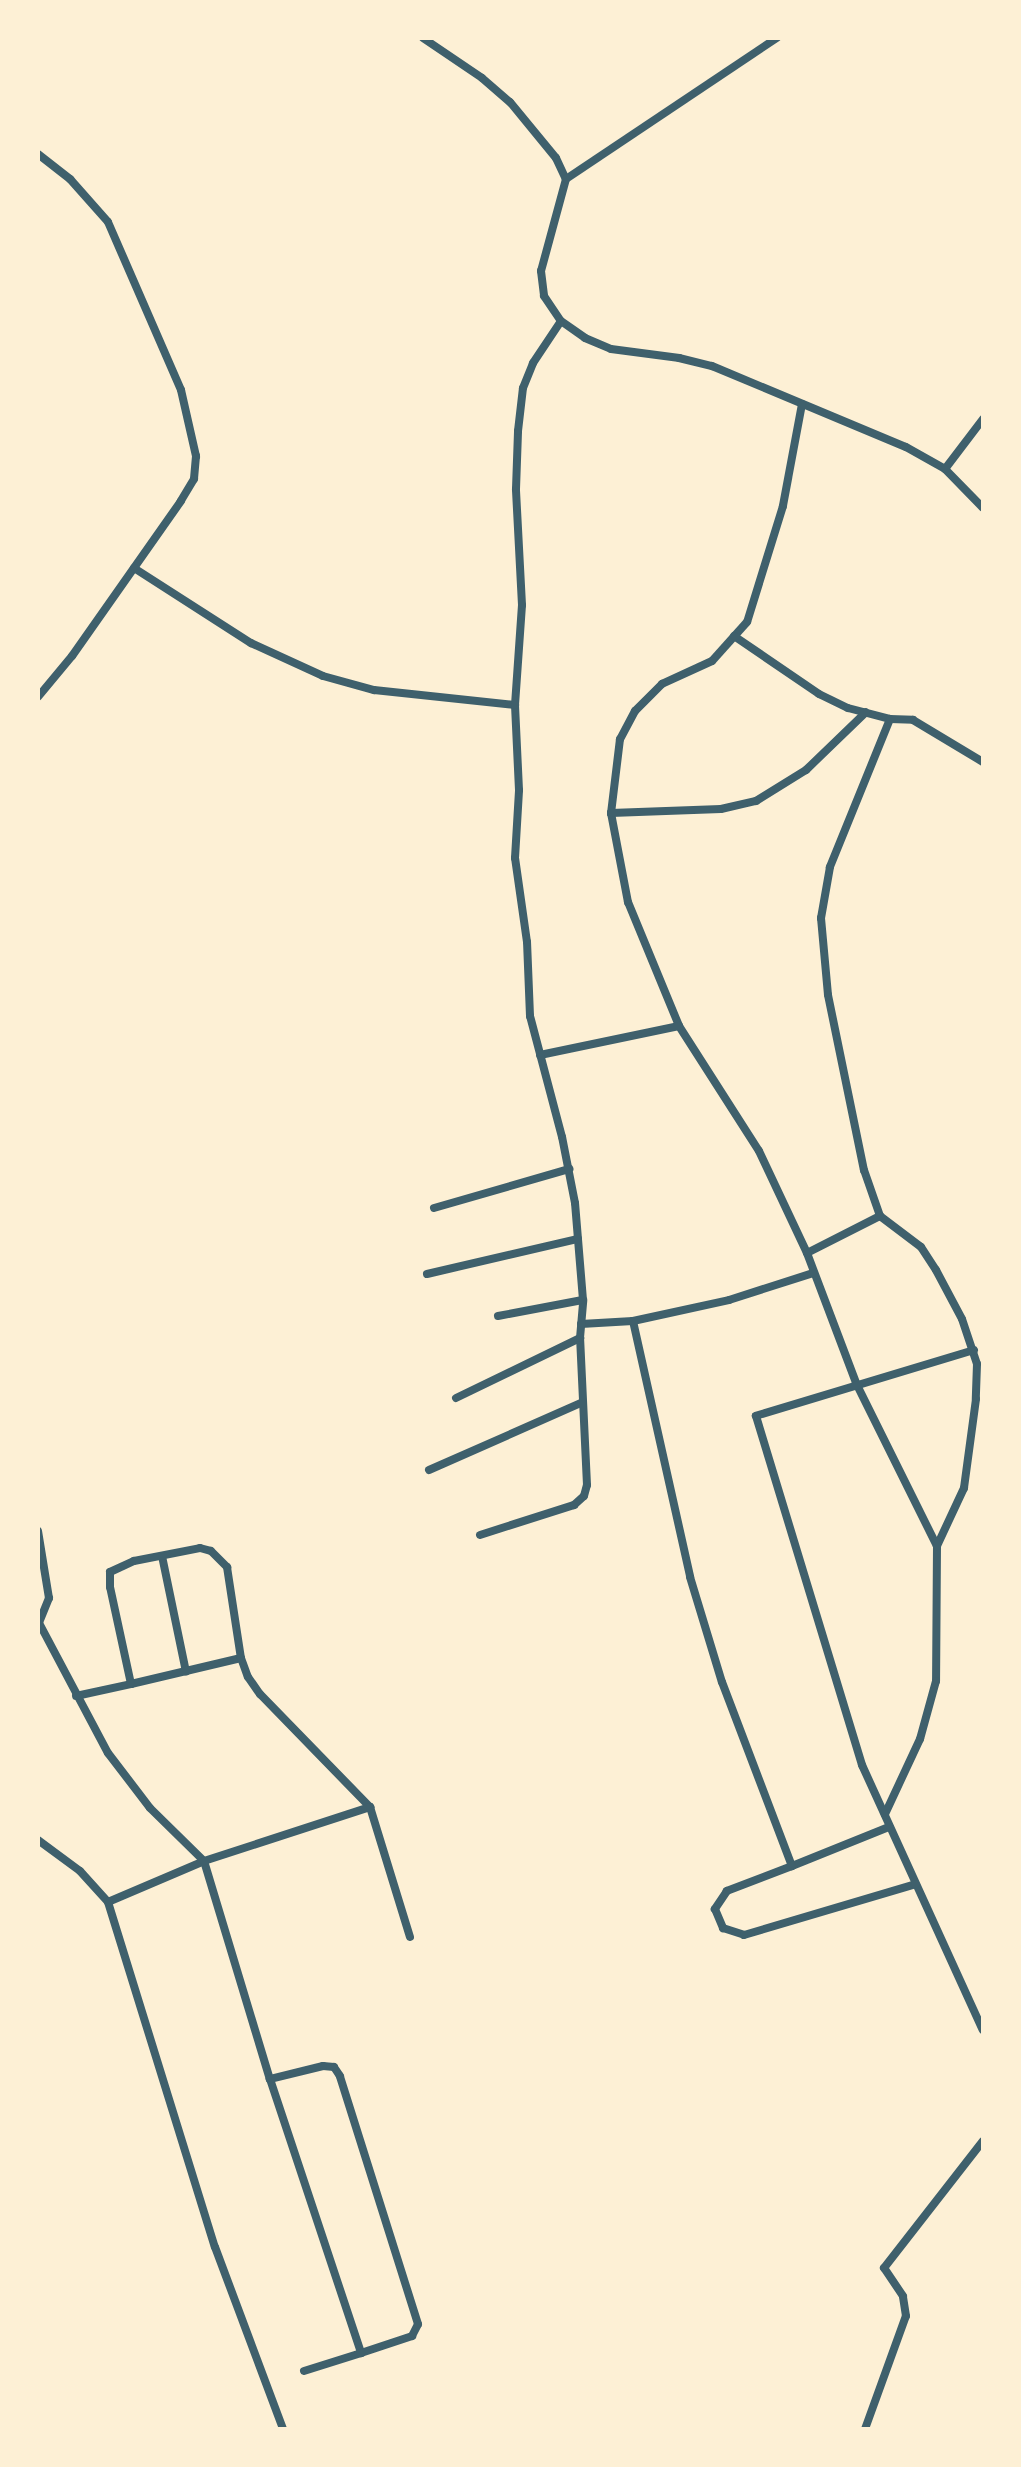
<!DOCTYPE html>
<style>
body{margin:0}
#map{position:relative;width:1021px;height:2467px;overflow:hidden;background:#fdf0d5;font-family:"Work Sans",sans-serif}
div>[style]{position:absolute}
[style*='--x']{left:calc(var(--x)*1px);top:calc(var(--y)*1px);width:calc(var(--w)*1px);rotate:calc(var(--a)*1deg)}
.minor>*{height:8px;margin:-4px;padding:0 4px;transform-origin:4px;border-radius:4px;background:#3f606c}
span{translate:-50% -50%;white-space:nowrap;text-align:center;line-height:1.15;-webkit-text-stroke:8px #fdf0d5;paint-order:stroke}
.frame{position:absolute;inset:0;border:40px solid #fdf0d5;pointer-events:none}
</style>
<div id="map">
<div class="minor">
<i style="--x:423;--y:38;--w:71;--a:34.1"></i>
<i style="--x:482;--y:78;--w:37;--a:41"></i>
<i style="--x:510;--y:102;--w:72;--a:50.6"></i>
<i style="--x:556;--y:158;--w:23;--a:65"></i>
<i style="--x:566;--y:179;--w:95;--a:105.2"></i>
<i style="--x:541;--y:271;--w:25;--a:83"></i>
<i style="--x:544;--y:296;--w:30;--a:56"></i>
<i style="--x:561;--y:321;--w:29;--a:35"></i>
<i style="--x:585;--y:338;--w:28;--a:23"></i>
<i style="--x:611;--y:349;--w:69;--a:7.5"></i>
<i style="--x:679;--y:358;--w:34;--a:14"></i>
<i style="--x:712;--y:366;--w:210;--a:22.7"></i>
<i style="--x:906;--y:447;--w:45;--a:29.4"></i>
<i style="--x:945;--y:469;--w:54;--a:45.7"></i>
<i style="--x:38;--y:154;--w:41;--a:38"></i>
<i style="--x:70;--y:179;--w:57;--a:48.5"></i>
<i style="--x:108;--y:222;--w:183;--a:66.5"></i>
<i style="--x:181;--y:390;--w:68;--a:77.2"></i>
<i style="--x:196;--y:456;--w:23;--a:95"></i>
<i style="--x:194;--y:479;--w:26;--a:121"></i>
<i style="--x:181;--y:501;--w:189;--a:125.1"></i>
<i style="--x:72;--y:656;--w:53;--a:129.7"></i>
<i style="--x:566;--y:179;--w:254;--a:-33.8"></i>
<i style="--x:802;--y:404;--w:104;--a:100.6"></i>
<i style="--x:783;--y:506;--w:121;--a:107.2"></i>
<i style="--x:747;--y:622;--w:52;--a:131.9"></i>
<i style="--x:712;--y:661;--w:55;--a:155.3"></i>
<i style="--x:662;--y:684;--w:38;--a:135"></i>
<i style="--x:635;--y:711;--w:32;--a:118"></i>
<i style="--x:620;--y:739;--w:75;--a:96.9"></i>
<i style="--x:611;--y:813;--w:91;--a:79.2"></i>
<i style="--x:628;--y:902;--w:134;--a:67.6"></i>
<i style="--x:679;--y:1026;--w:148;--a:57.4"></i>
<i style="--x:759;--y:1151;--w:113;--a:64.8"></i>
<i style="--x:807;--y:1253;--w:139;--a:69.3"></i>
<i style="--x:856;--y:1383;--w:182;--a:63.6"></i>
<i style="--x:937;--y:1546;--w:135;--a:90.4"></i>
<i style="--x:936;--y:1681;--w:60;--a:105.4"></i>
<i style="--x:920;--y:1739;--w:83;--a:115"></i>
<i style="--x:945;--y:469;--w:63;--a:-52.8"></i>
<i style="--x:134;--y:568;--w:139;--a:32.7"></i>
<i style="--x:251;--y:643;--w:79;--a:24.6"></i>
<i style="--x:323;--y:676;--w:53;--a:15.4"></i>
<i style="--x:374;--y:690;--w:142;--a:6.1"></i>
<i style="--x:734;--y:636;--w:103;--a:34.3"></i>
<i style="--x:819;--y:694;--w:32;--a:26"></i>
<i style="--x:848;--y:708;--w:43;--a:14.7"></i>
<i style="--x:890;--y:719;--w:160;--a:112.1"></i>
<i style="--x:830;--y:867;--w:52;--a:100"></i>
<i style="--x:821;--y:918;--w:77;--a:84.8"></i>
<i style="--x:828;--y:995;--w:179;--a:78.4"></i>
<i style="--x:864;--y:1170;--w:49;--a:70.8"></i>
<i style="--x:880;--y:1216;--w:51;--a:37.1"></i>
<i style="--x:921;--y:1247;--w:27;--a:57"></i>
<i style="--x:936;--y:1270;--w:55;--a:62"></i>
<i style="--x:962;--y:1319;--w:47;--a:71.6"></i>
<i style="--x:977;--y:1364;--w:35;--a:92"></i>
<i style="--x:976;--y:1399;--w:90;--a:97.7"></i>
<i style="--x:964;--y:1488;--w:64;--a:115"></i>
<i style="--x:890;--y:719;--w:23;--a:2"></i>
<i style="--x:913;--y:720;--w:82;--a:31"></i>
<i style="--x:611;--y:813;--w:110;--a:-2.1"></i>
<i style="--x:721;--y:809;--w:36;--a:-13"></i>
<i style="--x:756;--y:801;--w:59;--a:-31.8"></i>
<i style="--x:806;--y:770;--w:83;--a:-44"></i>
<i style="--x:540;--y:1055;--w:142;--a:-11.8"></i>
<i style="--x:434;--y:1208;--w:141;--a:-16.1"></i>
<i style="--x:807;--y:1253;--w:82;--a:-26.9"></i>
<i style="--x:427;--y:1274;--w:155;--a:-13.1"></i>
<i style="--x:498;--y:1316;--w:86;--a:-10.7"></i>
<i style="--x:633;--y:1321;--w:262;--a:77.4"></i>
<i style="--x:690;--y:1577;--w:110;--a:73.1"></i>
<i style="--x:722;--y:1682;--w:197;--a:69.2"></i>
<i style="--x:792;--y:1866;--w:105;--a:-21.9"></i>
<i style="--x:581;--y:1324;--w:52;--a:-3.3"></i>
<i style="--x:633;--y:1321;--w:98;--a:-12.3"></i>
<i style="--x:729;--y:1300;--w:88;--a:-17.8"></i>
<i style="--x:974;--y:1350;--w:228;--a:163.2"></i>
<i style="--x:756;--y:1416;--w:365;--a:73.1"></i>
<i style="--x:862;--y:1765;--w:291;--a:65.5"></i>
<i style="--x:456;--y:1398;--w:138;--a:-25.8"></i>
<i style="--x:429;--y:1470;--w:168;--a:-23.8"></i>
<i style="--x:38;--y:1531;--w:68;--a:80.7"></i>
<i style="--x:49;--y:1598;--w:27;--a:112"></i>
<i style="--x:480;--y:1535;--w:99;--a:-17.7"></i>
<i style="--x:574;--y:1505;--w:13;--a:-42"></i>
<i style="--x:584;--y:1496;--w:11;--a:-75"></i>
<i style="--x:587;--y:1485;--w:147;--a:-92.7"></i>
<i style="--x:580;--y:1338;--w:38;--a:-85"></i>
<i style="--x:583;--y:1300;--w:97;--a:-94.7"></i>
<i style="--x:575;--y:1203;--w:67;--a:-101.1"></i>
<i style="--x:562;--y:1137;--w:125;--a:-104.8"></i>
<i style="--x:530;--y:1016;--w:74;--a:-92.3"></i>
<i style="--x:527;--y:942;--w:85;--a:-98.1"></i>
<i style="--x:515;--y:858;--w:68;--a:-86.6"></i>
<i style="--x:519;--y:790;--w:85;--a:-92.7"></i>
<i style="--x:515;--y:705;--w:100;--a:-86"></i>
<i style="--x:522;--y:605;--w:116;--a:-93"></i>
<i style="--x:516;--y:489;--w:58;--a:-88"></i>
<i style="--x:518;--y:431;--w:43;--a:-83.4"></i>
<i style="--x:523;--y:388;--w:27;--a:-68"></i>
<i style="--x:533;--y:363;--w:50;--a:-56.3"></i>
<i style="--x:162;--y:1556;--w:118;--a:78.3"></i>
<i style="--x:38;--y:1621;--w:149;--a:62.1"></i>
<i style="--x:108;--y:1753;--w:69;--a:52.6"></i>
<i style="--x:150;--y:1808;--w:76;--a:44.5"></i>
<i style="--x:204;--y:1861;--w:228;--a:73.2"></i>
<i style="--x:270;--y:2079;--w:289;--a:71.6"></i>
<i style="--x:361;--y:2353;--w:54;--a:-18.4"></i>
<i style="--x:412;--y:2336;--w:13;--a:-63"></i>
<i style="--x:418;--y:2324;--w:260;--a:-107.5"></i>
<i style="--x:340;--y:2076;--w:11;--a:-124"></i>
<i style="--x:334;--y:2067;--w:11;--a:-175"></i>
<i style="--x:323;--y:2066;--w:55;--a:166.2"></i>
<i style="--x:131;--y:1684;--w:113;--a:-13.3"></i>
<i style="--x:76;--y:1696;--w:56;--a:-12.3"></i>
<i style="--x:131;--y:1684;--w:99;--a:-102.2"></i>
<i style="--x:110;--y:1587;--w:15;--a:-90"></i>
<i style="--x:110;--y:1572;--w:26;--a:-25"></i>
<i style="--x:134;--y:1561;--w:67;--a:-11.1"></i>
<i style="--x:200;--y:1548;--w:11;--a:15"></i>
<i style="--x:211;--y:1551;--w:23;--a:45"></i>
<i style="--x:227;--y:1567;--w:92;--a:81.3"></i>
<i style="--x:241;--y:1658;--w:20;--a:70"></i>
<i style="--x:248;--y:1677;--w:21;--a:55"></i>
<i style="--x:260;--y:1694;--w:158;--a:45.8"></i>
<i style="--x:38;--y:1840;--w:52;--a:36.4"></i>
<i style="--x:80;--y:1871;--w:42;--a:47.9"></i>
<i style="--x:108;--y:1902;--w:361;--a:72.8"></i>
<i style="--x:215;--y:2247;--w:194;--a:69.5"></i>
<i style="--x:792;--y:1866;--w:70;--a:159"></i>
<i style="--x:727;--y:1891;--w:22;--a:124"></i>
<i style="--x:715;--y:1909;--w:21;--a:67"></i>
<i style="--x:723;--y:1928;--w:22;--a:18"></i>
<i style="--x:744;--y:1935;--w:179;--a:-16.5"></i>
<i style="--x:108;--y:1902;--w:104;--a:-23.1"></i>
<i style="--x:204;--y:1861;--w:175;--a:-18"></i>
<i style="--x:370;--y:1807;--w:136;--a:72.9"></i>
<i style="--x:304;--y:2371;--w:60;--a:-17.5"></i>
<i style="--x:865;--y:2429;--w:120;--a:-70.1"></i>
<i style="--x:906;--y:2316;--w:20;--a:-99"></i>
<i style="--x:903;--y:2296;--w:34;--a:-124"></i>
<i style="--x:884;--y:2268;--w:161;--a:-52.1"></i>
</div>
<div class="frame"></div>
</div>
